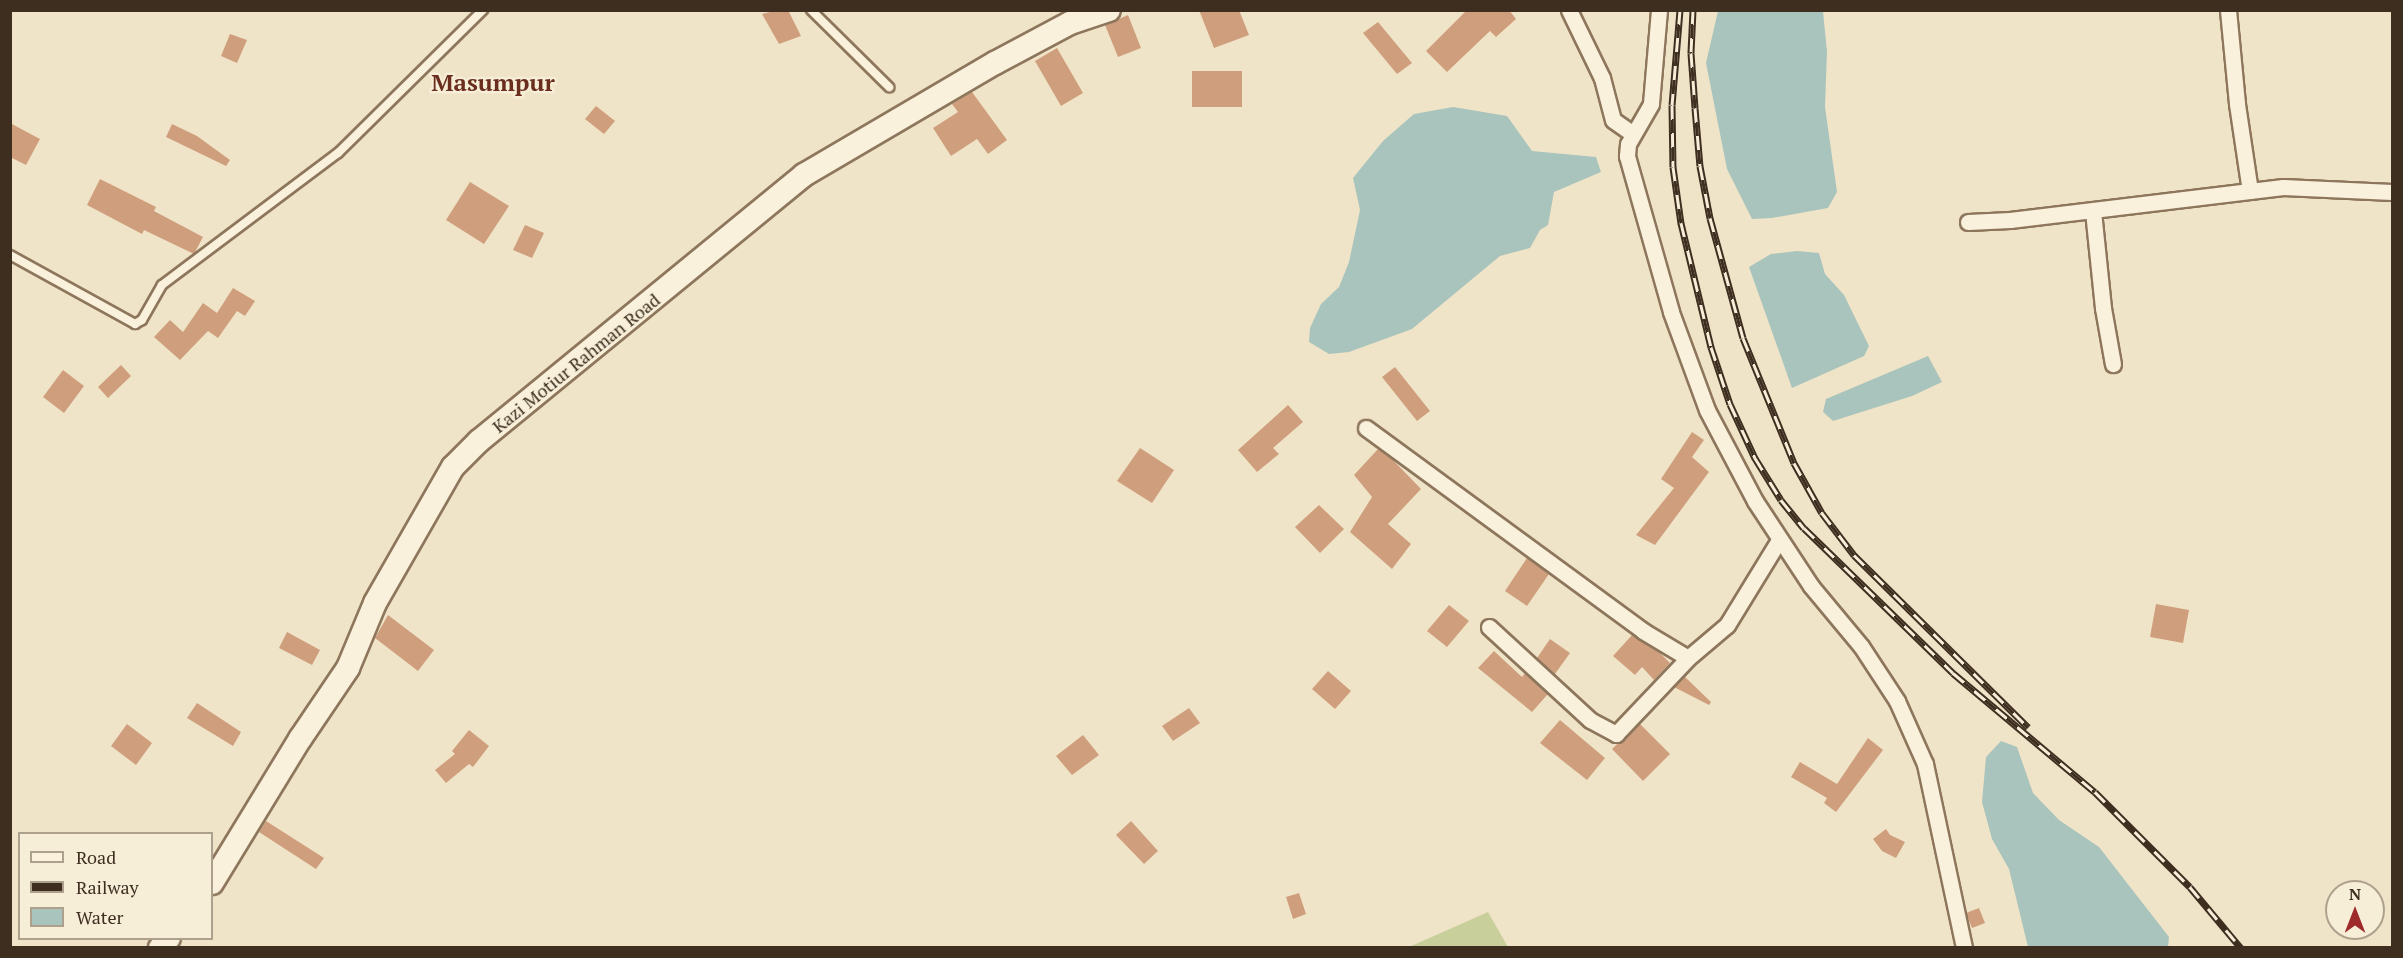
<!DOCTYPE html>
<style>
body{margin:0}
#map{position:relative;width:2403px;height:958px;overflow:hidden;background:#f0e4c8;font-family:"PT Serif",serif}
div>[style]{position:absolute}
[style*='--x']{left:calc(var(--x)*1px);top:calc(var(--y)*1px);width:calc(var(--w)*1px);rotate:calc(var(--a)*1deg)}
.green>*{inset:0;background:#c9cf9b}
.water>*{inset:0;background:#a9c4bc}
.building>*{inset:0;background:#cf9f7d}
.roads{filter:drop-shadow(2px 0 #8d765c) drop-shadow(-2px 0 #8d765c) drop-shadow(0 2px #8d765c) drop-shadow(0 -2px #8d765c)}
.service>*{height:8px;margin:-4px;padding:0 4px;transform-origin:4px;border-radius:4px;background:#faf1dc}
.minor>*{height:15px;margin:-7.5px;padding:0 7.5px;transform-origin:7.5px;border-radius:7.5px;background:#faf1dc}
.secondary>*{height:22px;margin:-11px;padding:0 11px;transform-origin:11px;border-radius:11px;background:#faf1dc}
.rail>*{height:7px;margin-top:-3.5px;transform-origin:0;background:repeating-linear-gradient(90deg,#f7eed8 0 14px,#3d2e20 0 28px);box-sizing:border-box;border-block:2px solid #3d2e20}
span{translate:-50% -50%;white-space:nowrap;text-align:center;line-height:1.15;-webkit-text-stroke:4.5px #f7eed8;paint-order:stroke}
.street-label{font-size:18px;color:#3d2e20}
.district-label{font-size:24px;color:#6b2e1e;font-weight:700}
.frame{position:absolute;inset:0;border:12px solid #3d2e20;pointer-events:none}
.legend{position:absolute;left:18px;top:832px;width:195px;height:108px;box-sizing:border-box;background:#f7eed8;border:2px solid #ada18e;margin:0;padding:8px 10px;list-style:none;font-size:18px;color:#3d2e20}
.legend li{display:flex;align-items:center;gap:12px;height:30px}
.legend b{width:30px;border:2px solid #ada18e}
.north{position:absolute;left:2325px;top:880px;width:60px;height:60px;box-sizing:border-box;background:#f7eed8;border:2px solid #ada18e;border-radius:50%;rotate:0deg;font-size:16px;font-weight:700;line-height:24px;text-align:center;color:#3d2e20}
.north::after{content:'';display:block;margin:auto;width:21px;height:27px;background:#9e2a2b;clip-path:polygon(50% 0,100% 100%,50% 72%,0 100%)}
</style>
<div id="map">
<div class="green">
<i style="clip-path:polygon(1488px 912px,1508px 947px,1409px 947px)"></i>
</div>
<div class="water">
<i style="clip-path:polygon(1718px 11px,1823px 11px,1827px 52px,1825px 107px,1837px 192px,1828px 208px,1772px 218px,1752px 219px,1727px 169px,1706px 63px)"></i>
<i style="clip-path:polygon(1453px 107px,1507px 116px,1532px 151px,1596px 157px,1601px 172px,1554px 192px,1548px 225px,1540px 230px,1530px 248px,1500px 256px,1412px 329px,1349px 352px,1329px 354px,1309px 342px,1310px 328px,1321px 304px,1339px 287px,1349px 262px,1360px 210px,1353px 178px,1383px 141px,1414px 114px)"></i>
<i style="clip-path:polygon(1797px 251px,1819px 253px,1825px 274px,1844px 295px,1869px 346px,1864px 356px,1792px 388px,1749px 267px,1771px 254px)"></i>
<i style="clip-path:polygon(1928px 356px,1942px 382px,1912px 396px,1833px 421px,1823px 412px,1826px 399px)"></i>
<i style="clip-path:polygon(2001px 741px,2017px 747px,2033px 793px,2059px 820px,2099px 847px,2169px 937px,2168px 947px,2028px 947px,2009px 869px,1992px 839px,1982px 802px,1986px 757px)"></i>
</div>
<div class="building">
<i style="clip-path:polygon(778px 10px,788px 10px,801px 36px,779px 44px,762px 14px)"></i>
<i style="clip-path:polygon(1199px 10px,1239px 10px,1249px 35px,1214px 48px)"></i>
<i style="clip-path:polygon(1467px 10px,1509px 10px,1516px 19px,1496px 37px,1490px 31px,1447px 72px,1426px 51px)"></i>
<i style="clip-path:polygon(1128px 15px,1141px 48px,1118px 57px,1105px 25px)"></i>
<i style="clip-path:polygon(1378px 22px,1412px 63px,1397px 74px,1363px 33px)"></i>
<i style="clip-path:polygon(230px 34px,247px 40px,237px 63px,221px 56px)"></i>
<i style="clip-path:polygon(1057px 48px,1083px 93px,1061px 106px,1035px 61px)"></i>
<i style="clip-path:polygon(1192px 71px,1242px 71px,1242px 107px,1192px 107px)"></i>
<i style="clip-path:polygon(972px 92px,1007px 140px,988px 154px,977px 139px,951px 156px,933px 128px,958px 112px,952px 104px)"></i>
<i style="clip-path:polygon(596px 106px,615px 121px,604px 134px,585px 119px)"></i>
<i style="clip-path:polygon(10px 123px,40px 139px,26px 165px,10px 157px)"></i>
<i style="clip-path:polygon(172px 124px,197px 136px,230px 160px,226px 166px,166px 137px)"></i>
<i style="clip-path:polygon(100px 179px,156px 207px,154px 211px,203px 237px,194px 254px,144px 230px,142px 234px,87px 205px)"></i>
<i style="clip-path:polygon(470px 182px,509px 206px,484px 244px,446px 220px)"></i>
<i style="clip-path:polygon(525px 225px,544px 233px,532px 258px,513px 250px)"></i>
<i style="clip-path:polygon(233px 288px,255px 301px,245px 316px,237px 311px,218px 338px,208px 331px,180px 360px,154px 337px,170px 320px,183px 332px,203px 303px,217px 313px)"></i>
<i style="clip-path:polygon(121px 365px,131px 376px,108px 398px,98px 387px)"></i>
<i style="clip-path:polygon(1395px 367px,1430px 411px,1417px 421px,1382px 377px)"></i>
<i style="clip-path:polygon(63px 370px,84px 386px,64px 413px,43px 397px)"></i>
<i style="clip-path:polygon(1288px 405px,1303px 422px,1273px 448px,1279px 454px,1257px 472px,1238px 450px)"></i>
<i style="clip-path:polygon(1692px 432px,1704px 440px,1692px 457px,1709px 472px,1655px 545px,1636px 535px,1674px 488px,1661px 479px)"></i>
<i style="clip-path:polygon(1140px 448px,1174px 470px,1152px 503px,1117px 481px)"></i>
<i style="clip-path:polygon(1378px 449px,1393px 460px,1421px 489px,1388px 524px,1411px 544px,1392px 569px,1350px 532px,1372px 497px,1354px 475px)"></i>
<i style="clip-path:polygon(1319px 505px,1344px 529px,1320px 553px,1295px 527px)"></i>
<i style="clip-path:polygon(1527px 558px,1549px 574px,1527px 606px,1505px 591px)"></i>
<i style="clip-path:polygon(2156px 604px,2189px 610px,2183px 643px,2150px 637px)"></i>
<i style="clip-path:polygon(1449px 605px,1469px 621px,1447px 647px,1427px 631px)"></i>
<i style="clip-path:polygon(388px 615px,434px 650px,418px 671px,375px 638px)"></i>
<i style="clip-path:polygon(287px 632px,320px 650px,312px 665px,279px 648px)"></i>
<i style="clip-path:polygon(1632px 635px,1660px 653px,1670px 663px,1654px 680px,1642px 667px,1635px 675px,1613px 656px)"></i>
<i style="clip-path:polygon(1550px 639px,1570px 653px,1555px 674px,1537px 658px)"></i>
<i style="clip-path:polygon(1494px 651px,1522px 677px,1525px 673px,1548px 694px,1532px 712px,1478px 668px)"></i>
<i style="clip-path:polygon(1328px 671px,1351px 691px,1335px 709px,1312px 689px)"></i>
<i style="clip-path:polygon(1684px 676px,1711px 702px,1709px 705px,1674px 687px)"></i>
<i style="clip-path:polygon(197px 703px,241px 732px,233px 746px,187px 718px)"></i>
<i style="clip-path:polygon(1189px 708px,1200px 723px,1173px 741px,1162px 726px)"></i>
<i style="clip-path:polygon(1560px 720px,1605px 758px,1587px 780px,1540px 743px)"></i>
<i style="clip-path:polygon(1639px 723px,1670px 754px,1643px 781px,1612px 749px)"></i>
<i style="clip-path:polygon(127px 724px,152px 743px,136px 765px,111px 746px)"></i>
<i style="clip-path:polygon(469px 730px,489px 746px,473px 767px,469px 764px,446px 783px,435px 770px,455px 754px,452px 751px)"></i>
<i style="clip-path:polygon(1083px 735px,1099px 755px,1072px 775px,1056px 756px)"></i>
<i style="clip-path:polygon(1868px 738px,1883px 750px,1836px 812px,1824px 803px,1827px 798px,1791px 777px,1800px 762px,1837px 784px)"></i>
<i style="clip-path:polygon(266px 821px,324px 858px,316px 869px,259px 832px)"></i>
<i style="clip-path:polygon(1131px 821px,1158px 851px,1144px 864px,1116px 835px)"></i>
<i style="clip-path:polygon(1886px 829px,1890px 835px,1905px 842px,1896px 858px,1882px 851px,1873px 839px)"></i>
<i style="clip-path:polygon(1299px 893px,1306px 914px,1293px 919px,1286px 897px)"></i>
<i style="clip-path:polygon(1979px 908px,1985px 923px,1972px 928px,1966px 913px)"></i>
</div>
<div class="roads">
<div class="service">
<i style="--x:811;--y:10;--w:110;--a:44.6"></i>
<i style="--x:10;--y:255;--w:143;--a:28.9"></i>
<i style="--x:135;--y:324;--w:8;--a:-30"></i>
<i style="--x:142;--y:320;--w:40;--a:-60.3"></i>
<i style="--x:162;--y:285;--w:220;--a:-36.9"></i>
<i style="--x:338;--y:153;--w:204;--a:-44.6"></i>
</div>
<div class="minor">
<i style="--x:1569;--y:10;--w:76;--a:64.1"></i>
<i style="--x:1602;--y:78;--w:43;--a:75.3"></i>
<i style="--x:1613;--y:120;--w:24;--a:35"></i>
<i style="--x:1659;--y:10;--w:94;--a:94.9"></i>
<i style="--x:1651;--y:104;--w:46;--a:119.9"></i>
<i style="--x:1628;--y:144;--w:12;--a:95"></i>
<i style="--x:1627;--y:156;--w:162;--a:74.2"></i>
<i style="--x:1671;--y:312;--w:104;--a:69.8"></i>
<i style="--x:1707;--y:410;--w:103;--a:62.2"></i>
<i style="--x:1755;--y:501;--w:102;--a:56.6"></i>
<i style="--x:1811;--y:586;--w:78;--a:50.2"></i>
<i style="--x:1861;--y:646;--w:66;--a:56.8"></i>
<i style="--x:1897;--y:701;--w:69;--a:66"></i>
<i style="--x:1925;--y:764;--w:188;--a:78"></i>
<i style="--x:2228;--y:10;--w:94;--a:84.5"></i>
<i style="--x:2237;--y:104;--w:88;--a:81.5"></i>
<i style="--x:2093;--y:211;--w:98;--a:84.1"></i>
<i style="--x:2103;--y:308;--w:57;--a:79.9"></i>
<i style="--x:1968;--y:222;--w:42;--a:-2.7"></i>
<i style="--x:2010;--y:220;--w:275;--a:-6.9"></i>
<i style="--x:2283;--y:187;--w:109;--a:2.6"></i>
<i style="--x:1366;--y:428;--w:343;--a:36.2"></i>
<i style="--x:1643;--y:631;--w:52;--a:31"></i>
<i style="--x:1688;--y:658;--w:51;--a:-40.2"></i>
<i style="--x:1727;--y:625;--w:100;--a:-58.5"></i>
<i style="--x:1489;--y:627;--w:137;--a:42.6"></i>
<i style="--x:1590;--y:720;--w:30;--a:28"></i>
<i style="--x:1616;--y:734;--w:105;--a:-46.5"></i>
</div>
<div class="secondary">
<i style="--x:212;--y:883;--w:169;--a:-58.6"></i>
<i style="--x:300;--y:739;--w:86;--a:-55.9"></i>
<i style="--x:348;--y:668;--w:70;--a:-67.4"></i>
<i style="--x:375;--y:603;--w:157;--a:-60.2"></i>
<i style="--x:453;--y:467;--w:37;--a:-45"></i>
<i style="--x:479;--y:441;--w:420;--a:-39.3"></i>
<i style="--x:804;--y:175;--w:221;--a:-30.4"></i>
<i style="--x:995;--y:63;--w:85;--a:-28.1"></i>
<i style="--x:1070;--y:23;--w:41;--a:-18.4"></i>
<i style="--x:160;--y:948;--w:13;--a:-48"></i>
</div>
</div>
<div class="rail">
<i style="--x:1680;--y:10;--w:95;--a:94.8"></i>
<i style="--x:1672;--y:105;--w:62;--a:89.1"></i>
<i style="--x:1673;--y:167;--w:57;--a:81.9"></i>
<i style="--x:1681;--y:223;--w:128;--a:76.4"></i>
<i style="--x:1711;--y:347;--w:60;--a:71.6"></i>
<i style="--x:1730;--y:404;--w:60;--a:65.2"></i>
<i style="--x:1755;--y:458;--w:49;--a:58.2"></i>
<i style="--x:1781;--y:500;--w:36;--a:51"></i>
<i style="--x:1804;--y:528;--w:208;--a:44.2"></i>
<i style="--x:1953;--y:673;--w:185;--a:40"></i>
<i style="--x:2095;--y:792;--w:134;--a:45"></i>
<i style="--x:2190;--y:887;--w:80;--a:50.1"></i>
<i style="--x:1693;--y:10;--w:43;--a:92.7"></i>
<i style="--x:1691;--y:53;--w:55;--a:85.8"></i>
<i style="--x:1695;--y:108;--w:58;--a:85.1"></i>
<i style="--x:1700;--y:166;--w:53;--a:79.1"></i>
<i style="--x:1710;--y:218;--w:124;--a:74.6"></i>
<i style="--x:1743;--y:338;--w:135;--a:67.8"></i>
<i style="--x:1794;--y:463;--w:57;--a:60.8"></i>
<i style="--x:1822;--y:513;--w:53;--a:52.7"></i>
<i style="--x:1854;--y:555;--w:245;--a:44.7"></i>
</div>
<div class="street-label">
<span style="left:576px;top:363px;rotate:-39deg">Kazi Motiur Rahman Road</span>
</div>
<div class="district-label">
<span style="left:493px;top:83px">Masumpur</span>
</div>
<div class="frame"></div>
<ul class="legend">
<li><b style="height:8px;background:#faf1dc"></b>Road</li>
<li><b style="height:8px;background:#3d2e20"></b>Railway</li>
<li><b style="height:16px;background:#a9c4bc"></b>Water</li>
</ul>
<div class="north">N</div>
</div>
